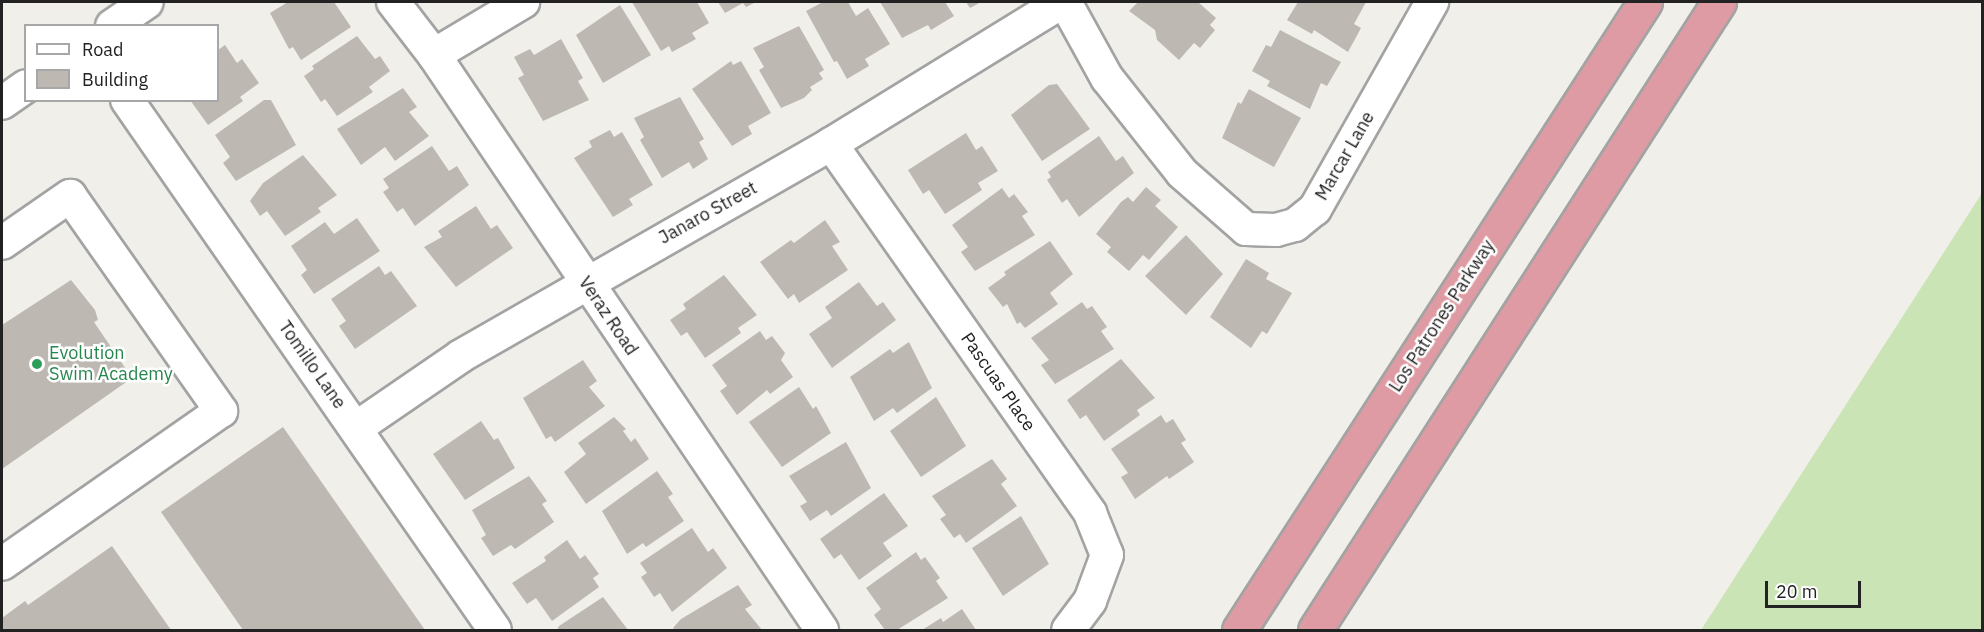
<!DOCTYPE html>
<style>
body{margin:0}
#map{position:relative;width:1984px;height:632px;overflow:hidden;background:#f1efea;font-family:"IBM Plex Sans",sans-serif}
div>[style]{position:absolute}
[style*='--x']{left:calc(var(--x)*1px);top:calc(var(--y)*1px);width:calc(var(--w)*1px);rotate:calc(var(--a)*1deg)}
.grass>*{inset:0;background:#cae4b6}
.building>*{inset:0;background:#beb8b3}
.roads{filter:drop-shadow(2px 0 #a3a3a3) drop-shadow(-2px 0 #a3a3a3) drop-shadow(0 2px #a3a3a3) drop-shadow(0 -2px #a3a3a3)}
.minor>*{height:32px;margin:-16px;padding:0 16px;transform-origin:16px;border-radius:16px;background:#fff}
.highway>*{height:33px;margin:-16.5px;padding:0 16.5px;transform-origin:16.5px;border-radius:16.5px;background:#de9ba3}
.dots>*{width:16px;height:16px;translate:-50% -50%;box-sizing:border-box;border:3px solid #fff;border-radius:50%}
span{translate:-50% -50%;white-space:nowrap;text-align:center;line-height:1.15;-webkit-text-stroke:5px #fff;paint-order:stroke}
.street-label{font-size:18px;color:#222}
.leisure-label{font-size:18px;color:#27864d}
.left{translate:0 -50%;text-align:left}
.frame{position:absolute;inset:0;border:3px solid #222;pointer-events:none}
.legend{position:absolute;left:24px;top:24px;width:195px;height:78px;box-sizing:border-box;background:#fff;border:2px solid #a7a7a7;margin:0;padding:8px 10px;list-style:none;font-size:18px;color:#222}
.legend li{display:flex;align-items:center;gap:12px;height:30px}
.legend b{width:30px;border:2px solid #a7a7a7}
.scale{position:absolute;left:1765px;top:581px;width:96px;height:27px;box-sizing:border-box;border:3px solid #222;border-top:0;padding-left:8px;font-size:18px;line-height:21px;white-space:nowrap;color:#222;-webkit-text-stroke:4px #fff;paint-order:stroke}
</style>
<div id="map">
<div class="grass">
<i style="clip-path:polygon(1982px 193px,1982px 630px,1701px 630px)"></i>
</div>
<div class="building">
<i style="clip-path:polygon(288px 2px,334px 2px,351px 27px,301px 60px,293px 47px,289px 49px,270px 13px)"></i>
<i style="clip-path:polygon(632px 2px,697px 2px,709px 23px,692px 33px,696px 39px,672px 52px,669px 46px,661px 51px)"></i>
<i style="clip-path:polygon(718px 2px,756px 2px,746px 7px,743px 3px,725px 13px)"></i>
<i style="clip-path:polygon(823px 2px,848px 2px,856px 16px,868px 8px,890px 44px,865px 59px,869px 66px,847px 79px,837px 61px,834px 62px,806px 11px)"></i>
<i style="clip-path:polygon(880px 2px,945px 2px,954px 16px,931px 30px,928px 25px,902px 38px)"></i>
<i style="clip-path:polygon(966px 2px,981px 2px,970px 8px)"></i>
<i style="clip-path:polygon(1138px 2px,1198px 2px,1216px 18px,1210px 25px,1215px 30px,1200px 48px,1194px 43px,1179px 60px,1157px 40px,1155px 30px,1129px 11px)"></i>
<i style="clip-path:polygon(1298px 2px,1366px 2px,1354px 24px,1361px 28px,1348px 52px,1314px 30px,1312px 34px,1287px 20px)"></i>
<i style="clip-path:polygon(620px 5px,651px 55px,603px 83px,576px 35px)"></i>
<i style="clip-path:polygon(799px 26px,824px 70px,819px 73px,823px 79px,810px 87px,812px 90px,804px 98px,781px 108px,759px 70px,764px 67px,753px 48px)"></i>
<i style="clip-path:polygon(1280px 30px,1341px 62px,1327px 86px,1321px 83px,1310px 109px,1267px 86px,1270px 81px,1252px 71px,1266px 45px,1271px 47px)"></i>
<i style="clip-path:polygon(357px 36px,375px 59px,380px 56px,390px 71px,369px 87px,373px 92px,337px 116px,325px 99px,321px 102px,304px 76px,314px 69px,312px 66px)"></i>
<i style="clip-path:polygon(561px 39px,583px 78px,578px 81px,589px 100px,543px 121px,518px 78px,524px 75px,514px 57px,530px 49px,534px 55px)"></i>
<i style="clip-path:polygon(225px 45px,237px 63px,242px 59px,259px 83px,240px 97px,243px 101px,208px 125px,190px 100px,218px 100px,218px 50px)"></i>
<i style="clip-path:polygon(731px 61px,733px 65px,741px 61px,771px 113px,748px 126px,752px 134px,732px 146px,692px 89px)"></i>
<i style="clip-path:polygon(1057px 84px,1090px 129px,1042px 161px,1011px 115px,1049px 85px)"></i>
<i style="clip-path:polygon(403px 88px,417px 107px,409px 112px,429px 136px,395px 161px,385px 147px,361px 165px,337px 129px)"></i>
<i style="clip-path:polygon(1249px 89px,1301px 118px,1274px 167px,1222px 138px,1238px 102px,1241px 104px)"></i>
<i style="clip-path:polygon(680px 97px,704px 139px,699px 142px,708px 159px,693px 169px,689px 162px,662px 178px,640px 140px,644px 137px,634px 118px)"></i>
<i style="clip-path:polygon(264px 100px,271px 100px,296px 145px,236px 181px,223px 163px,230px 157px,215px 135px)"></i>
<i style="clip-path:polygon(610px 130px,614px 137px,622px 132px,653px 185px,629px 199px,633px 205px,613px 217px,574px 158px,592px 147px,589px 141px)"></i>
<i style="clip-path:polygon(966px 133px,976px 150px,982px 146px,998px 171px,978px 183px,982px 190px,945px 214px,929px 190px,923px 194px,908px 170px)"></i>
<i style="clip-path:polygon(1099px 136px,1116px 161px,1123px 156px,1134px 173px,1079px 217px,1067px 199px,1062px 203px,1047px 180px,1051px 177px,1048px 172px)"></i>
<i style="clip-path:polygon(432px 146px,449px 171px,457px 166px,469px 185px,415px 226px,403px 208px,397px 212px,383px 192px,389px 188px,383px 179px)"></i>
<i style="clip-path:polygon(303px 155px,337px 195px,318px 208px,321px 212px,285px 236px,267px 211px,260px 216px,250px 201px,263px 183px)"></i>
<i style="clip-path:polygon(1146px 187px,1161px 200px,1155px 206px,1178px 227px,1149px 260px,1143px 255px,1129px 271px,1107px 252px,1111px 247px,1096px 234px,1121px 202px,1128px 197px,1133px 202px)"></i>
<i style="clip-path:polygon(1002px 188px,1009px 198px,1014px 194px,1028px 212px,1022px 216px,1035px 235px,975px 271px,961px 252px,968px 247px,952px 225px)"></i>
<i style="clip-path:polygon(476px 206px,491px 229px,497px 225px,513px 248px,456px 287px,424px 247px,442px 237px,438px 231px)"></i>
<i style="clip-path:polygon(357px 218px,380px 251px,314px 294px,301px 275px,307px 270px,291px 246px,325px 222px,334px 234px)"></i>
<i style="clip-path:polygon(825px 220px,840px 242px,832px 246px,848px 270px,799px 303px,794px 294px,788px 299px,760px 262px,791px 240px,794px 243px)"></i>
<i style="clip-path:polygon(1186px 235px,1223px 274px,1186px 315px,1145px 276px)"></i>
<i style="clip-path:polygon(1050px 241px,1073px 274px,1050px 293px,1058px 304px,1025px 328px,1020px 322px,1017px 324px,1007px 304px,1003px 307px,988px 288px,1006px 275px,1004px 272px)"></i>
<i style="clip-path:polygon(1246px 259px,1269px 273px,1266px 279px,1292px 293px,1267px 334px,1262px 331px,1251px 348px,1210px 317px)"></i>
<i style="clip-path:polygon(379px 266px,385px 275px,391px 271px,417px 306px,355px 349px,339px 326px,346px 321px,331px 299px)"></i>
<i style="clip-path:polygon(724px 275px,757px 315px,738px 328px,741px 333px,705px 358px,687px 332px,681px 336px,670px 320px,686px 309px,683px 304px)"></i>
<i style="clip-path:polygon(71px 280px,95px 310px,98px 320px,94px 322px,132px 378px,2px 469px,2px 325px)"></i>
<i style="clip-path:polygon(859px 282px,877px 306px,883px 302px,896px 320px,832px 368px,809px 334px,832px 318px,825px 307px)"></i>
<i style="clip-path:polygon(1082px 302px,1087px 309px,1092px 306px,1107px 327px,1101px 331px,1114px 349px,1055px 384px,1041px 365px,1049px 360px,1031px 338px)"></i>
<i style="clip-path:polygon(760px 331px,766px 340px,772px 336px,785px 353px,781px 360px,793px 377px,770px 394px,767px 390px,737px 415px,720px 391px,727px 386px,712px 365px)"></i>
<i style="clip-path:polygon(909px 342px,932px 388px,897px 413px,893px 408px,874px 421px,850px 377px,890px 349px,893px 353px)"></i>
<i style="clip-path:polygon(1121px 359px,1155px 398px,1137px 410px,1140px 415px,1104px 441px,1086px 415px,1080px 419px,1067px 400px)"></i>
<i style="clip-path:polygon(583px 360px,597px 381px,589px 387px,605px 406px,555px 442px,551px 436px,546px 439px,523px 398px)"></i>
<i style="clip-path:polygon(799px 387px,813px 409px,816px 406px,831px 433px,782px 467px,749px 422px)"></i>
<i style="clip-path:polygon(936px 397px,966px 446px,921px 477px,890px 431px)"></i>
<i style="clip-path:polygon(1161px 415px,1166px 423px,1173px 419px,1186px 440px,1181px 443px,1194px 462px,1169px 479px,1167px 476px,1135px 499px,1121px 477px,1128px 473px,1111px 449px)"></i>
<i style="clip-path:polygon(614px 417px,626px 429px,623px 431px,631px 442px,635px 438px,649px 459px,586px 504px,564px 472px,586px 454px,578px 443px)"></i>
<i style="clip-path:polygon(481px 421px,494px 440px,498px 438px,515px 468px,465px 500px,433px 454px)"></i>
<i style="clip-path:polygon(283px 427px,425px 630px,243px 630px,161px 512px)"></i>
<i style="clip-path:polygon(846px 442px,871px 488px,831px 516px,827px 510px,810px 521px,800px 506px,807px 502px,789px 476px)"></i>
<i style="clip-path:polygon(992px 459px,1007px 479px,1001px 484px,1017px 506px,966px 543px,960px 534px,954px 538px,940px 519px,946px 515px,932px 496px)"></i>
<i style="clip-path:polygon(657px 471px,673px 494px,668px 497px,684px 521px,646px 547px,643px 543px,627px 554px,602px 511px)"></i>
<i style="clip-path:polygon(529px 476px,547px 501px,542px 504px,554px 522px,515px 549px,511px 545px,493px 556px,481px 538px,486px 535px,472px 510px)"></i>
<i style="clip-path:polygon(884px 493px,908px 526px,883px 543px,892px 556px,859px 580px,841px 554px,834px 559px,820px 539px)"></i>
<i style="clip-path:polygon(1021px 516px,1049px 564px,1003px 596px,972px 548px)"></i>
<i style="clip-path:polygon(692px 528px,708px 552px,713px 548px,727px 568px,672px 612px,660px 593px,654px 597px,641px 577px,647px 573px,640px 563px)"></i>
<i style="clip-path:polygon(567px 540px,580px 559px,585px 555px,599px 574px,593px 578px,599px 587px,552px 621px,536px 598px,527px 604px,512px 583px,546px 561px,544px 557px)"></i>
<i style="clip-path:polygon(112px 546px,171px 630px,2px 630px,2px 618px,25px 601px,28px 605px)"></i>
<i style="clip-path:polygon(916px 552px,921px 560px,925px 557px,940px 578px,936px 581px,948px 598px,897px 630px,885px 630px,874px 615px,881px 609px,866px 588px)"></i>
<i style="clip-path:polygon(738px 585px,752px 605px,745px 609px,762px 630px,675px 630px,673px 628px,681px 619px)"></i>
<i style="clip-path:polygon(603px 597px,628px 630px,557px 630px,559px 626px)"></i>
<i style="clip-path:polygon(962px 609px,976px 630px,922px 630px,941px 618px,943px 622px)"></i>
</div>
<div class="roads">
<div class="minor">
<i style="--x:393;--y:2;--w:67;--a:52.3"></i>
<i style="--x:434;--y:55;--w:694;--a:55.99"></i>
<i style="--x:1065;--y:2;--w:87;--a:61.1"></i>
<i style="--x:1107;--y:78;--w:121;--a:51.7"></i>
<i style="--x:1182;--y:173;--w:85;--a:41.2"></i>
<i style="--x:1246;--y:229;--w:30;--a:2"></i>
<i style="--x:1276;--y:230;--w:20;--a:-15"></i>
<i style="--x:1295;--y:225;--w:26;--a:-39"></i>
<i style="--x:1315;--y:209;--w:238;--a:-60.5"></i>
<i style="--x:112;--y:26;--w:42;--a:-34.4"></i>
<i style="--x:434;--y:55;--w:104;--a:-30.8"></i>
<i style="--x:127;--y:100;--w:645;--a:55.23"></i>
<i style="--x:2;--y:103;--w:29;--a:-35"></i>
<i style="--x:831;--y:144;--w:451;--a:54.9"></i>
<i style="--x:1090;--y:513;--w:45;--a:68"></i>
<i style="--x:1107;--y:555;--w:49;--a:110.3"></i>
<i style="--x:1090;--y:601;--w:36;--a:127"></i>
<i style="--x:2;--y:243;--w:83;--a:-34.7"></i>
<i style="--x:70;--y:196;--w:263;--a:54.9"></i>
<i style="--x:221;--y:411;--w:267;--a:145.1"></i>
<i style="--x:356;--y:428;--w:127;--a:-34.4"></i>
<i style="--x:461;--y:356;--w:426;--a:-29.8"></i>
<i style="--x:831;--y:144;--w:271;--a:-31.6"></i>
</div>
<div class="highway">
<i style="--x:1239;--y:630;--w:748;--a:-57.12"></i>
<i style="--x:1315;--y:630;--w:747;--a:-57.25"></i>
</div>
</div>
<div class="dots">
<i style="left:37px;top:364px;background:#2e9e5b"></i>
</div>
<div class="street-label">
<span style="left:1345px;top:156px;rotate:-60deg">Marcar Lane</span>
<span style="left:708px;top:213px;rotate:-29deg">Janaro Street</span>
<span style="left:608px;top:316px;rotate:56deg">Veraz Road</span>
<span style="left:1442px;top:316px;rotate:-57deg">Los Patrones Parkway</span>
<span style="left:312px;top:365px;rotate:55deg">Tomillo Lane</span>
<span style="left:998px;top:382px;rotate:55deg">Pascuas Place</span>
</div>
<div class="leisure-label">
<span class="left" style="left:49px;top:364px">Evolution<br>Swim Academy</span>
</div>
<div class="frame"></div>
<ul class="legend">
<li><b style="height:8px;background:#fff"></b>Road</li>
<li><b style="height:16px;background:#beb8b3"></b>Building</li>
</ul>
<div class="scale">20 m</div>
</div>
